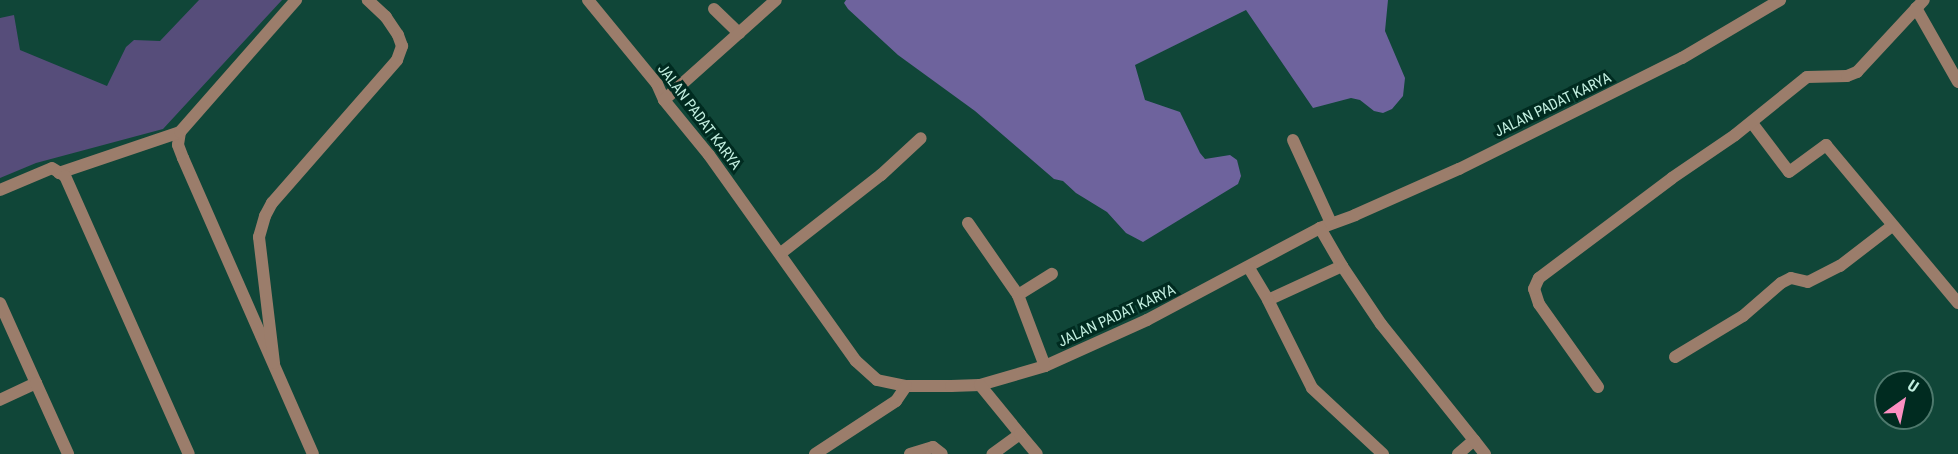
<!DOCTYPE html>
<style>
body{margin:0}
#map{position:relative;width:1958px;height:454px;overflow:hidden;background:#104638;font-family:"Roboto Condensed",sans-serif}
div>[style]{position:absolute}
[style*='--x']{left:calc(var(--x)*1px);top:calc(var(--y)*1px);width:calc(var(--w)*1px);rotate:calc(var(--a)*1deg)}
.green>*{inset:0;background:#564d7a}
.forest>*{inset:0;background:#6e639d}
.minor>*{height:12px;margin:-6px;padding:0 6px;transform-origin:6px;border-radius:6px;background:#9b7d6b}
span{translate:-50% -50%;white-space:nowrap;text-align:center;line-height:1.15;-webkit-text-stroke:6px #002b20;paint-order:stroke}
.street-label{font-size:15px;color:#c2efe0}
.north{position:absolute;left:1874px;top:370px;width:60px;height:60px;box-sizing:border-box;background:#002b20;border:2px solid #4e796d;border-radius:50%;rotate:33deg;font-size:16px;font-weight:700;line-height:24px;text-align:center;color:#c2efe0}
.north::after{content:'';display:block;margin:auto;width:21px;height:27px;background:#fc8fc1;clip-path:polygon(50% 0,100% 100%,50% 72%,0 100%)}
</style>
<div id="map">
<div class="green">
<i style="clip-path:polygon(199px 0,282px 0,163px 129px,36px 163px,0 178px,0 18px,14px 15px,20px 50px,107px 86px,126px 47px,134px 40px,160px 41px)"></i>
</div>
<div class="forest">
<i style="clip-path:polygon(846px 0,1388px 0,1385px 31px,1405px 78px,1403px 96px,1392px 109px,1383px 113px,1374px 111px,1360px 100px,1351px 98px,1313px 108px,1246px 10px,1135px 65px,1145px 100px,1180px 112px,1200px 153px,1205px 159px,1230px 155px,1237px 160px,1241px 176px,1238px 184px,1143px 242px,1126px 233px,1107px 212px,1076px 193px,1063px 181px,1054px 179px,975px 111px,898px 55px,848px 9px,844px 3px)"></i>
</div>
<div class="minor">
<i style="--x:588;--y:0;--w:109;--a:50.6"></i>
<i style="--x:657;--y:84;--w:17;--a:66"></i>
<i style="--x:664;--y:100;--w:71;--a:50.7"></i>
<i style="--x:709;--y:155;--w:253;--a:54.5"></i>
<i style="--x:856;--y:361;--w:28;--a:42"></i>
<i style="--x:877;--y:380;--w:30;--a:12"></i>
<i style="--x:906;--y:386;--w:45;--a:0"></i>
<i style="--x:951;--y:386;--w:29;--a:-2"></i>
<i style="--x:980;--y:385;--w:68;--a:-16.3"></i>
<i style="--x:1045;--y:366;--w:112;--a:-24.3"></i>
<i style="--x:1147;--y:320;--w:196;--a:-28"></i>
<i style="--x:1320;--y:228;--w:37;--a:-20"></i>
<i style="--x:1355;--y:215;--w:114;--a:-23.9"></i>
<i style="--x:1459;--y:169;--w:249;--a:-26.5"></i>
<i style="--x:1682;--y:58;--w:114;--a:-30.6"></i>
<i style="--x:1916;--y:8;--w:85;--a:60.4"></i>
<i style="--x:714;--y:9;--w:35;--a:44"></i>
<i style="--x:664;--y:100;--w:150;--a:-41.8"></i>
<i style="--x:1752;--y:123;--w:61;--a:52.9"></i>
<i style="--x:1789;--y:172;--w:46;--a:-36.1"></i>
<i style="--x:1826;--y:145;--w:206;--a:50.1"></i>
<i style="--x:180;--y:132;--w:13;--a:99"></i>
<i style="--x:178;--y:145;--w:14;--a:69"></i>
<i style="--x:183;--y:158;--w:323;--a:66.3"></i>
<i style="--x:1293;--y:140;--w:91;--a:65.4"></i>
<i style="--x:59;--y:173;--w:128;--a:-18.7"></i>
<i style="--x:180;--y:132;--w:176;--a:-48.7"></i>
<i style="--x:0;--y:190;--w:56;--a:-22.9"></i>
<i style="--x:52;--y:168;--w:15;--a:32"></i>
<i style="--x:65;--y:176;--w:304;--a:66"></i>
<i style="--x:968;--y:223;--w:88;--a:55.2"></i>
<i style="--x:1018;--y:295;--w:76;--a:69.2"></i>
<i style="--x:1320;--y:228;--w:44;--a:59.9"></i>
<i style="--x:1342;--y:266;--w:81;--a:155.3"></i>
<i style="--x:1268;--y:300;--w:98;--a:63.4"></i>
<i style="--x:1312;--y:388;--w:97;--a:42.9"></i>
<i style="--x:781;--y:253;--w:127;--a:-38"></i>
<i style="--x:881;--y:175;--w:54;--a:-42.8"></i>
<i style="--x:1342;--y:266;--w:70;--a:56.1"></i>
<i style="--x:1381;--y:324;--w:149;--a:51.3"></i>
<i style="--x:1249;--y:268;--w:37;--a:59"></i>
<i style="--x:1018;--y:295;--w:40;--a:-32"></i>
<i style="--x:0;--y:303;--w:88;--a:65.8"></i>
<i style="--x:36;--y:383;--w:40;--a:155"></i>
<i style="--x:1675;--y:357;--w:79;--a:-31.1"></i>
<i style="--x:1743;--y:316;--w:50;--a:-41"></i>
<i style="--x:1781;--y:283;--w:11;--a:-27"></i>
<i style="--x:1791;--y:278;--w:17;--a:13"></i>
<i style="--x:1808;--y:282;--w:36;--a:-27"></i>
<i style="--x:1840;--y:266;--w:66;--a:-37.6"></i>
<i style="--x:274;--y:363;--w:127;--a:-96.8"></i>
<i style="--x:259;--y:237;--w:22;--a:-74"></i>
<i style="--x:265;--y:216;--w:15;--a:-62"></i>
<i style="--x:272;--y:203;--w:190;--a:-48.8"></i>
<i style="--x:397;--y:60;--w:15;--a:-70"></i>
<i style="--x:402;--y:46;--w:12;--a:-110"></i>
<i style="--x:398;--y:35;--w:22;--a:-124"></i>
<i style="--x:386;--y:17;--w:25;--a:-137"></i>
<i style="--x:36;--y:383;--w:78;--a:65.7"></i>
<i style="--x:980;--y:385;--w:63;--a:50.8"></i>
<i style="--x:1020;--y:434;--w:34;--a:144"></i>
<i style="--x:1598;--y:387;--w:102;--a:-125.4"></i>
<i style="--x:1539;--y:304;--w:16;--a:-108"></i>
<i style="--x:1534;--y:289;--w:12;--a:-66"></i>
<i style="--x:1539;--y:278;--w:166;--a:-36.9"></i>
<i style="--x:1672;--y:178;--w:76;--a:-34.3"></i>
<i style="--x:1735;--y:135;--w:92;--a:-38.9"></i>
<i style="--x:1807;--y:77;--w:40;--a:-1.4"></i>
<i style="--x:1847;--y:76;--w:11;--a:-22"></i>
<i style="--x:1857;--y:72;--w:98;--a:-47.1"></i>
<i style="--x:1020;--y:434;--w:26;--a:50"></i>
<i style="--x:815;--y:454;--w:97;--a:-33.2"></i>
<i style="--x:896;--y:401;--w:18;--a:-56"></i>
<i style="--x:910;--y:454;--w:24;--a:-17"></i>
<i style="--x:933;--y:447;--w:11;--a:38"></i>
<i style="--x:1458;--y:454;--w:21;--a:-41"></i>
<i style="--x:1474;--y:440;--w:18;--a:52"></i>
</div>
<div class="street-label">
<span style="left:1553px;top:105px;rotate:-26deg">JALAN PADAT KARYA</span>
<span style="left:699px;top:117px;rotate:53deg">JALAN PADAT KARYA</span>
<span style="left:1117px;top:316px;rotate:-25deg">JALAN PADAT KARYA</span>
</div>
<div class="north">U</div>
</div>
